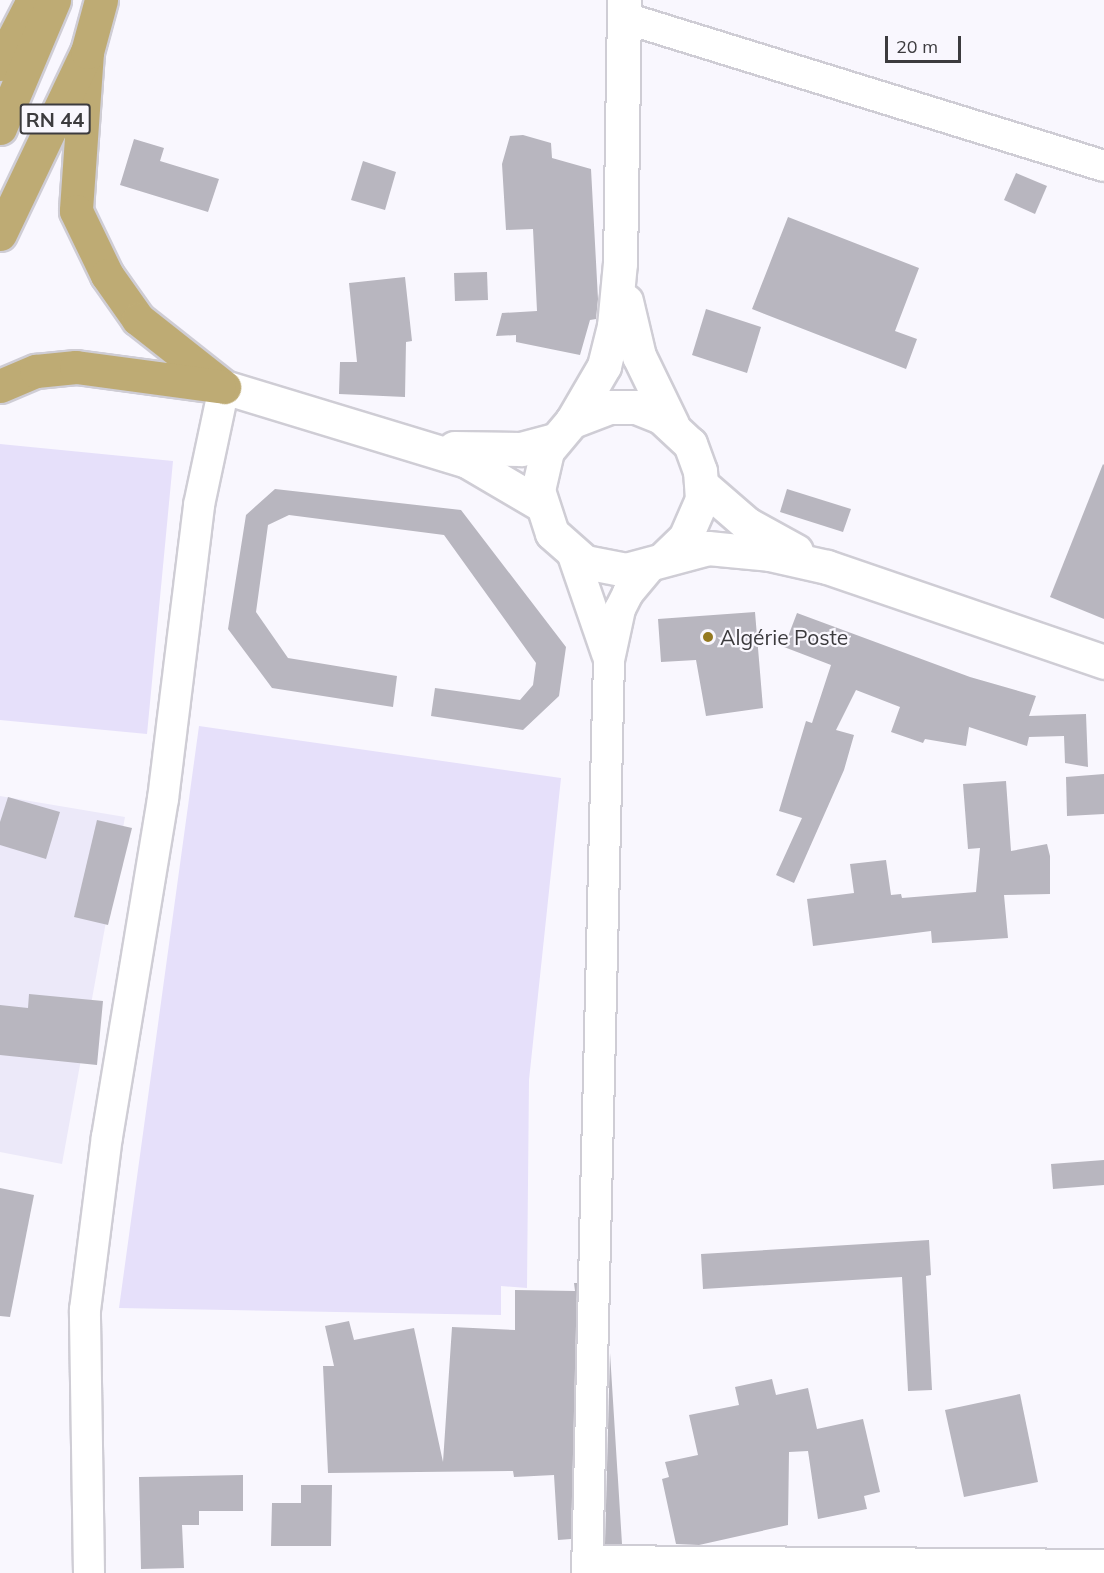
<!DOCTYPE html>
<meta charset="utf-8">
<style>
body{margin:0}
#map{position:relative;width:1104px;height:1573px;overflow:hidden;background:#f9f7fe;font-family:Mulish,sans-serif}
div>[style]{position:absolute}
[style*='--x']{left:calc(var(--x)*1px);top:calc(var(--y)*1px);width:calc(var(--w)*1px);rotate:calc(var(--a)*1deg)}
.built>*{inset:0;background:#ece9f9}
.green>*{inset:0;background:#e6e0fa}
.building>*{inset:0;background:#b8b6bf}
.roads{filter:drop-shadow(2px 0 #cfcdd5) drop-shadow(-2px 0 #cfcdd5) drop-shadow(0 2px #cfcdd5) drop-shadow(0 -2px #cfcdd5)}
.minor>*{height:30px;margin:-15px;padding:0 15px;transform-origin:15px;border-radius:15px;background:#fff}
.tertiary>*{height:33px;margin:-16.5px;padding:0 16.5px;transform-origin:16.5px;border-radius:16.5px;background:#fff}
.trunk>*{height:33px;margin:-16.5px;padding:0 16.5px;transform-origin:16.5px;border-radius:16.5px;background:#beab74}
.dots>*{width:16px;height:16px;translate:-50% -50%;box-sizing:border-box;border:3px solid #f9f7fe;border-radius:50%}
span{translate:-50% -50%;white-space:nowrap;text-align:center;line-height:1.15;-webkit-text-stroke:4.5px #f9f7fe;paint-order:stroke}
.shield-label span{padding:2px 4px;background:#f9f7fe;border:2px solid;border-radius:4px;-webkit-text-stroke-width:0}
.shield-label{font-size:20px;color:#3c3b3e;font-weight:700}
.poi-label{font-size:21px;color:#3c3b3e}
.left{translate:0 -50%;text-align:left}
.scale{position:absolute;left:885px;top:36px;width:76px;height:27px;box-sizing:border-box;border:3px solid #3c3b3e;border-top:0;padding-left:8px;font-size:18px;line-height:21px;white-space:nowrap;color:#3c3b3e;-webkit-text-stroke:4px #f9f7fe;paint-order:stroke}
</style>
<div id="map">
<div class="built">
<i style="clip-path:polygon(0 796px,125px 817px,62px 1164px,0 1152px)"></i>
</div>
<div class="green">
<i style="clip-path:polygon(0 444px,173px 461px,147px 734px,0 720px)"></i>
<i style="clip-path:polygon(199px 726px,561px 778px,529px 1080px,527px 1288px,501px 1286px,501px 1315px,119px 1308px)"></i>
</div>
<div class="building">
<i style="clip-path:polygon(523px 135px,551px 143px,552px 158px,591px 169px,598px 299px,596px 319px,590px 320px,580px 355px,516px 342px,516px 335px,496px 336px,502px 313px,537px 311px,533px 229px,506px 230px,502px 164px,510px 136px)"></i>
<i style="clip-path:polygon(134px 139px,164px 148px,160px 161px,219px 179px,208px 212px,120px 185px)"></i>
<i style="clip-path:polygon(363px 161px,396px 172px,385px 210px,351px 200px)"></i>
<i style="clip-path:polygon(1016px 173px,1047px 186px,1035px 214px,1004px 200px)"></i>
<i style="clip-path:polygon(788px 217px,919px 268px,895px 331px,917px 339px,906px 369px,752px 309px)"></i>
<i style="clip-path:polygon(487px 272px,488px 300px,455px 301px,454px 273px)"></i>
<i style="clip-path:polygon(405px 277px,412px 341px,406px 342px,405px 397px,339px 394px,340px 362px,357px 362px,349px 283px)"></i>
<i style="clip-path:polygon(706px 309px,761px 327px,747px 373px,692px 355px)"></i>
<i style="clip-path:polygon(1103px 464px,1104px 465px,1104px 619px,1050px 597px)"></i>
<i style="clip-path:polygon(275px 489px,461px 510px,566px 647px,559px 696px,523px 730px,431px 716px,435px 688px,520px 700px,533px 685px,536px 663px,444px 535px,289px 515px,268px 525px,256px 612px,288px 658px,397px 676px,393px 707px,272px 688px,228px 629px,246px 515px)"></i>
<i style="clip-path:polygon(787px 489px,851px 509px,843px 532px,780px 512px)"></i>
<i style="clip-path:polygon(755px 612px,763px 708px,706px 716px,696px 660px,661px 662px,658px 619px)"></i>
<i style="clip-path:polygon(797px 613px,970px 677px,1036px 696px,1029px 716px,1086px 714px,1088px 767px,1065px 763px,1064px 736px,1029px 737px,1027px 746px,969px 727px,966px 746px,925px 739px,923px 743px,891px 732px,900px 707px,856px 690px,836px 730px,854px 735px,844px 770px,794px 883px,776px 875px,802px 818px,779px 811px,806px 721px,812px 723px,831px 665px,784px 647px)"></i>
<i style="clip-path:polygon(1104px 774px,1104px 814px,1067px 816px,1066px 777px)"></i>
<i style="clip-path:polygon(1006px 781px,1011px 851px,1047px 844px,1050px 856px,1050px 894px,1004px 895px,1008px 938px,932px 943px,931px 931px,813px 946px,807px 899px,854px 893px,850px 864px,886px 860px,891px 895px,901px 894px,902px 898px,976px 892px,980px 848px,968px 849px,963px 784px)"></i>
<i style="clip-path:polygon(8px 797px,60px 812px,46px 859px,0 845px,0 822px)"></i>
<i style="clip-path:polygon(97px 820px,132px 828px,108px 925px,74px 917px)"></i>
<i style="clip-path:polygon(29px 994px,103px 1001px,97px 1065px,0 1055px,0 1005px,28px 1008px)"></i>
<i style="clip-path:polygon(1104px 1160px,1104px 1185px,1053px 1189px,1051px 1164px)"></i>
<i style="clip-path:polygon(0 1188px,34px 1195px,10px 1317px,0 1316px)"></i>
<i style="clip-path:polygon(929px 1240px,931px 1275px,926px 1276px,932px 1390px,908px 1391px,902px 1277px,703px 1289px,701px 1254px)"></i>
<i style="clip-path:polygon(574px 1283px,577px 1283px,571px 1539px,558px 1540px,554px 1475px,514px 1477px,513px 1471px,328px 1473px,323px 1366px,334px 1366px,325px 1326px,349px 1321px,354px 1340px,414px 1328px,443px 1462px,452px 1327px,515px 1330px,515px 1290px,575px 1291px)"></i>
<i style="clip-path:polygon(610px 1353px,622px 1544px,605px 1544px)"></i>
<i style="clip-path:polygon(772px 1379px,776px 1395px,808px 1388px,817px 1429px,863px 1419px,880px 1492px,864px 1496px,867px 1509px,818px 1519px,808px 1451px,789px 1452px,788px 1525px,699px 1545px,676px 1544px,662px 1479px,669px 1477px,665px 1462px,698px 1455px,689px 1415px,739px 1405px,735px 1387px)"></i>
<i style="clip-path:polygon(1020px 1394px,1038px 1482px,964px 1497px,945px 1410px)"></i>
<i style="clip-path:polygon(243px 1475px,243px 1511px,199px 1511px,199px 1525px,182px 1525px,184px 1568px,141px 1569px,139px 1477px)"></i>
<i style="clip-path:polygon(301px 1485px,332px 1485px,331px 1546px,271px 1546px,272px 1503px,301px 1503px)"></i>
</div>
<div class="roads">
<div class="minor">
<i style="--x:625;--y:18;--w:501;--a:17.17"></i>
<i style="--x:573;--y:555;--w:105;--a:71"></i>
<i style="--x:588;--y:1561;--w:516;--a:0.44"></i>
<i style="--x:89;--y:1573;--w:263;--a:-90.9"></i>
<i style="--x:85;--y:1310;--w:174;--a:-82.8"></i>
<i style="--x:107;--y:1137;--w:343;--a:-80.6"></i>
<i style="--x:163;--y:799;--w:296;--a:-83"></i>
<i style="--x:199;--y:505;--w:121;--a:-78"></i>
<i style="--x:587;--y:1573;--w:913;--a:-88.62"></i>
<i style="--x:609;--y:660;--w:52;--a:-77.8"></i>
<i style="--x:620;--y:609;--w:18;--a:-63"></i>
<i style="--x:628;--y:593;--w:38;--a:-50"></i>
</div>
<div class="tertiary">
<i style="--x:626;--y:301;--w:57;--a:76.7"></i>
<i style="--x:639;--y:356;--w:76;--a:64.1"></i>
<i style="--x:224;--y:387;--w:254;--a:16.9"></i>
<i style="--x:467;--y:461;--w:85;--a:30.5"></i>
<i style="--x:572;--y:421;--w:64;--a:-59.8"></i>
<i style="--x:604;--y:366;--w:41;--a:-76"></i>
<i style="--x:614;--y:326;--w:63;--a:-84.6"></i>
<i style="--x:620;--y:263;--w:263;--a:-89.1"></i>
<i style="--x:454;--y:448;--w:67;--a:0.9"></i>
<i style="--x:521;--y:449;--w:34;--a:-15"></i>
<i style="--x:702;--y:485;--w:60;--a:40.9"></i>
<i style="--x:747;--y:524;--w:56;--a:28.9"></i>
<i style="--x:665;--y:557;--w:28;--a:-44"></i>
<i style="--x:685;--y:538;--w:43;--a:-66.4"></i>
<i style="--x:702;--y:499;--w:28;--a:-94"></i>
<i style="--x:700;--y:471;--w:29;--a:-110"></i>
<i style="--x:690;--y:444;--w:40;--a:-137"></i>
<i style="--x:661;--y:417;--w:27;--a:-158"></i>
<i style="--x:636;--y:407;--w:27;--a:180"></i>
<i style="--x:609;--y:407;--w:40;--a:159"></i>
<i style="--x:572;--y:421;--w:39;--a:130"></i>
<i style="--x:547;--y:451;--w:40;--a:103"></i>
<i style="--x:538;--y:490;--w:45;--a:72"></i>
<i style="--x:552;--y:533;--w:44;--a:41.3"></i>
<i style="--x:585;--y:562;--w:42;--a:11"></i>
<i style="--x:626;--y:570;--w:85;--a:-15"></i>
<i style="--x:708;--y:548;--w:61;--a:5.6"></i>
<i style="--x:769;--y:554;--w:59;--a:12.6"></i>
<i style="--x:827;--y:567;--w:293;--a:18.9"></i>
</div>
<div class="trunk">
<i style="--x:87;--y:52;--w:159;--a:94"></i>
<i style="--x:76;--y:211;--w:71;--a:64.2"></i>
<i style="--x:107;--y:275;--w:54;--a:54.8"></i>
<i style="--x:138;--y:319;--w:110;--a:38.3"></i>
<i style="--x:0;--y:64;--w:72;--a:-62.7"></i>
<i style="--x:0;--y:128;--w:139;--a:-67.1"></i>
<i style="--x:0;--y:234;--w:202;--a:-64.5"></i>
<i style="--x:87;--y:52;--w:54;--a:-74.9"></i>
<i style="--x:0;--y:386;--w:39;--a:-23"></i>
<i style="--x:36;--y:371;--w:40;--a:-5.7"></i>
<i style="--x:76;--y:367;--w:144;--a:7.6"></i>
</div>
</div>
<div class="dots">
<i style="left:708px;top:637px;background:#947920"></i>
</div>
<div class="shield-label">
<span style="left:55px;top:119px">RN 44</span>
</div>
<div class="poi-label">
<span class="left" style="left:720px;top:637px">Algérie Poste</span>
</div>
<div class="scale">20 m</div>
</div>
